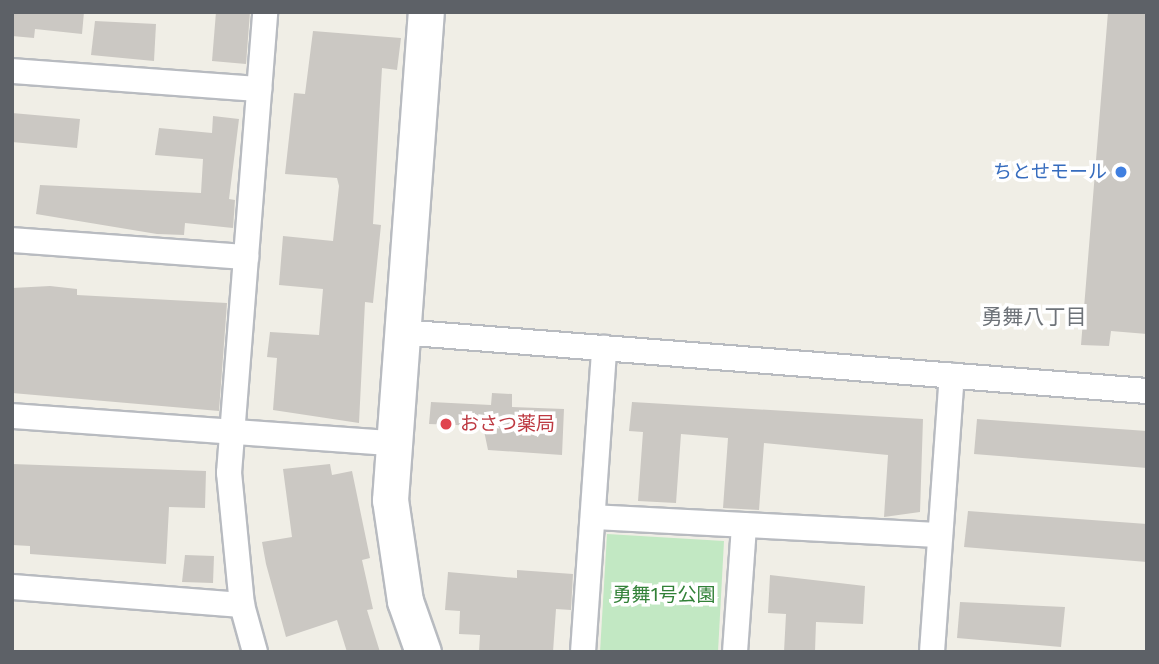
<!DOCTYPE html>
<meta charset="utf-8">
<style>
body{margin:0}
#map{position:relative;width:1159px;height:664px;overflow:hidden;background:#f0eee6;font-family:"Fira Sans","Noto Sans JP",sans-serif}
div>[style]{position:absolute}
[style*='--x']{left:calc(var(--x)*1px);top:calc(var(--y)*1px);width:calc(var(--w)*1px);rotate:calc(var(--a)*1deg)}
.green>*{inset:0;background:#c2e8c3}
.building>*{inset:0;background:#cbc8c3}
.roads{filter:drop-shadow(2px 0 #b8bbc0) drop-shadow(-2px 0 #b8bbc0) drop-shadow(0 2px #b8bbc0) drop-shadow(0 -2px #b8bbc0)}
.street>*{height:24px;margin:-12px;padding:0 12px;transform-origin:12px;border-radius:12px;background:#fff}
.secondary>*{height:35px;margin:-17.5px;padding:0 17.5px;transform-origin:17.5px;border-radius:17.5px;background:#fff}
.dots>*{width:19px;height:19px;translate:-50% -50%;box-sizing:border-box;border:4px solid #fff;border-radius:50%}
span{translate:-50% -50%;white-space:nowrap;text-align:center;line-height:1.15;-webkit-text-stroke:7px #fff;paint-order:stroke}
.shop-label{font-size:19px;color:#366cbe}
.right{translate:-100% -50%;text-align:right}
.health-label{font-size:19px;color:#be3a42}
.left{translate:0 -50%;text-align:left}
.park-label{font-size:19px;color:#328138}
.neighbourhood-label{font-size:21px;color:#6e7379}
.frame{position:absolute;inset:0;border:14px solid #5d6167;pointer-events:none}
</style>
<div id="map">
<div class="green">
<i style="clip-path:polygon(607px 534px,724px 541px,718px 652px,600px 652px)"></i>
</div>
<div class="building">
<i style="clip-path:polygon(12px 12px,84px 12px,82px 34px,35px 29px,34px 38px,12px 36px)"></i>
<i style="clip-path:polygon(216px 12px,250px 12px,246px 64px,212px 61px)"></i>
<i style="clip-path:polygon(1108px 12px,1147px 12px,1147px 334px,1111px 331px,1109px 346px,1081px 345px)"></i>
<i style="clip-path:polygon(95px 21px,156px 24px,154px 61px,91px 55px)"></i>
<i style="clip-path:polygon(313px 31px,401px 38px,397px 70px,382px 68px,373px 224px,381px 225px,373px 303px,365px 302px,359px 423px,273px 410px,277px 358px,267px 357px,270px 332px,319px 335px,323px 289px,279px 285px,283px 236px,333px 241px,339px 186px,337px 178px,285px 174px,294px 93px,305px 94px)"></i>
<i style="clip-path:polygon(12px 113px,80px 119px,77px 148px,12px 142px)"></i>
<i style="clip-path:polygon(213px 116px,239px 119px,229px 199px,235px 200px,233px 228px,185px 223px,184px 235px,157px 234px,36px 214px,40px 185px,201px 193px,203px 159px,155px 155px,159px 128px,212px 133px)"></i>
<i style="clip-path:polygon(50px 286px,77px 289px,77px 295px,227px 303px,219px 411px,12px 393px,12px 288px)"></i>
<i style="clip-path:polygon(492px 393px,512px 394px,512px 407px,564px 409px,562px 455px,488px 450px,483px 426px,429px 424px,431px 402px,491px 405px)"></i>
<i style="clip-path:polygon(632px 402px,923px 419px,920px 512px,884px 517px,888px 455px,764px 443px,759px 510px,723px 508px,728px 438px,681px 434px,676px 503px,638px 501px,643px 432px,629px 431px)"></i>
<i style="clip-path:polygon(977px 419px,1147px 431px,1147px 468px,974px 454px)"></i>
<i style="clip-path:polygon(12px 464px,206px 471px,205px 508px,169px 507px,166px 564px,30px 554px,30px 546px,12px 545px)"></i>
<i style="clip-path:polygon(330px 464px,332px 475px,352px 471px,370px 558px,362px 560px,373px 609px,367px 610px,380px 652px,347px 652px,337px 620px,286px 637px,266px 564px,262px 542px,292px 537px,283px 469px)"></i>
<i style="clip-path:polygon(968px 511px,1147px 524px,1147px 562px,964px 547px)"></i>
<i style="clip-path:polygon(185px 555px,214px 556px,213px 583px,182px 582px)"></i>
<i style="clip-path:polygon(517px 570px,573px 574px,571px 610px,556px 609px,553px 652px,479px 652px,480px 635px,459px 634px,460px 611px,445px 610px,448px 572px,517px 578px)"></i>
<i style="clip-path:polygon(770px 575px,865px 586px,863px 624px,816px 622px,815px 652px,784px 652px,786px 614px,768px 613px)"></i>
<i style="clip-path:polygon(960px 602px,1065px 607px,1061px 647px,957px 638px)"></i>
</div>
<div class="roads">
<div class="street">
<i style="--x:12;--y:71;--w:248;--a:4.2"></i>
<i style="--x:12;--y:240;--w:235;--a:4.2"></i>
<i style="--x:400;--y:332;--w:749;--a:4.52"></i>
<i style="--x:12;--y:416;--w:380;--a:4.1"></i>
<i style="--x:593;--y:517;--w:347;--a:3"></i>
<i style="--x:12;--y:587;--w:231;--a:4.5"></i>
<i style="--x:255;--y:652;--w:49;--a:-105.5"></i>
<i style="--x:242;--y:605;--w:133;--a:-95.6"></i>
<i style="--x:229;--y:473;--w:462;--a:-85.5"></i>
<i style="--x:583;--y:652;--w:305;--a:-86"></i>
<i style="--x:735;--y:652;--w:127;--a:-85.9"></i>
<i style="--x:932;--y:652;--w:277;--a:-85.9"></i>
</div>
<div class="secondary">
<i style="--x:423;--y:652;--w:54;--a:-109.4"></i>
<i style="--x:405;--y:601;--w:102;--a:-98.4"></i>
<i style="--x:390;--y:500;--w:489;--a:-85.8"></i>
</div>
</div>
<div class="dots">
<i style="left:1121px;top:172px;background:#3f7fe0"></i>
<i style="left:446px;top:424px;background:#e0444e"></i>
</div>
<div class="shop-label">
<span class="right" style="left:1107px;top:172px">ちとせモール</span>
</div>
<div class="health-label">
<span class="left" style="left:460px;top:424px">おさつ薬局</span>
</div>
<div class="park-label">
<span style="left:664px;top:595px">勇舞1号公園</span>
</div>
<div class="neighbourhood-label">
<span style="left:1034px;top:317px">勇舞八丁目</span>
</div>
<div class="frame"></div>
</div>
